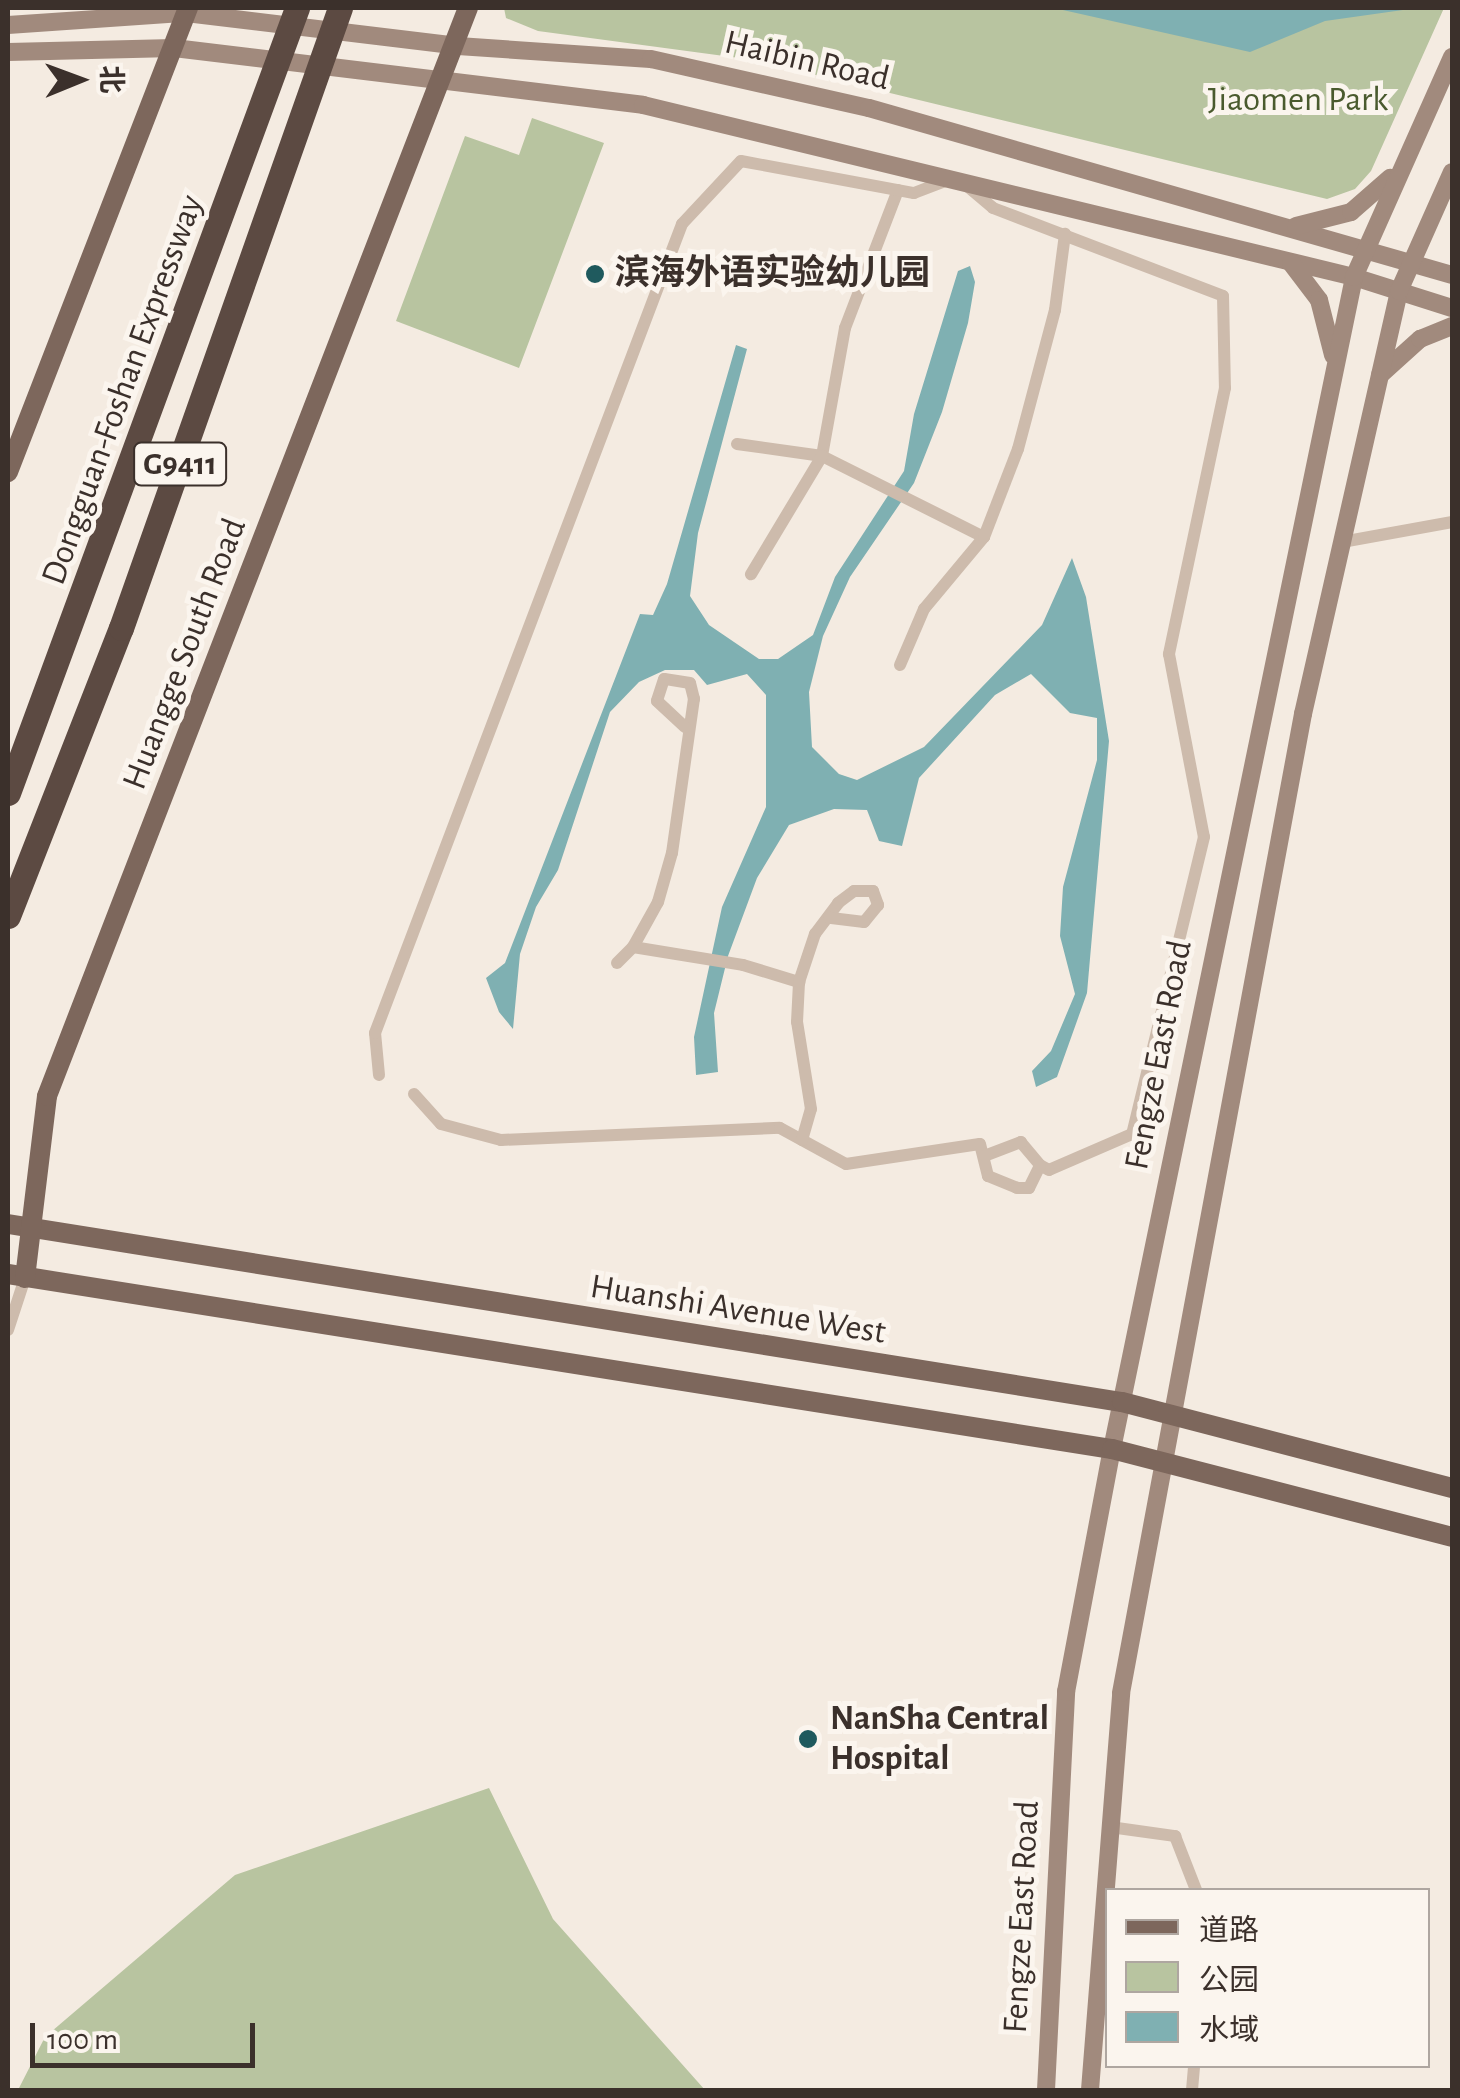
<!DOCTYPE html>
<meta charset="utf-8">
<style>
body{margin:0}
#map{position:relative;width:1460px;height:2098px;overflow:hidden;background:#f4ebe1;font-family:"Alegreya Sans","Noto Sans SC",sans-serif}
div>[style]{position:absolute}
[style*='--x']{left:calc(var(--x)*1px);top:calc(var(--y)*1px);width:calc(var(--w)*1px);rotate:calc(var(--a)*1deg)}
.green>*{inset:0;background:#b8c4a0}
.water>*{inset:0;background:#7fb0b2}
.street>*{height:12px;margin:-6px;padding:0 6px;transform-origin:6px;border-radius:6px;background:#cdbbac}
.secondary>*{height:18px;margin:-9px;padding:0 9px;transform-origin:9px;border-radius:9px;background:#a18a7d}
.primary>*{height:20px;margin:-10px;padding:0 10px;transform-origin:10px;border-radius:10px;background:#7d675c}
.highway-bridge>*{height:25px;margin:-12.5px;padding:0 12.5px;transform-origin:12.5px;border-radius:12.5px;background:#5c4a42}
.dots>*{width:28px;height:28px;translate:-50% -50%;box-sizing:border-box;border:5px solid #fbf5ee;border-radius:50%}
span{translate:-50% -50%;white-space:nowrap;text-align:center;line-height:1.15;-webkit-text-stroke:10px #fbf5ee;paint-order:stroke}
.shield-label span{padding:2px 8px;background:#fbf5ee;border:2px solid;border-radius:8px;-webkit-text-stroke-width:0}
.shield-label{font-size:32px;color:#3b302b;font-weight:700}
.street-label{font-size:35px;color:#3b302b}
.park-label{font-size:35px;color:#4a5a2e}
.poi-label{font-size:35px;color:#3b302b;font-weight:700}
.left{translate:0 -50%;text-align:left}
.frame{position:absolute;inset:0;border:10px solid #3b302b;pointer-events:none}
.legend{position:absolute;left:1105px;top:1888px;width:325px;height:180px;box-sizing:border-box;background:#fbf5ee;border:2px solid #aea6a0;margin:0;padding:12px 18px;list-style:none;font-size:30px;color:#3b302b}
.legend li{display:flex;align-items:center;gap:20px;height:50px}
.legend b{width:50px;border:2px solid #aea6a0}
.north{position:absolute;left:30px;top:30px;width:100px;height:100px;-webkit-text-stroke:8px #fbf5ee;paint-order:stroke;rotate:89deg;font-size:28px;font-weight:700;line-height:40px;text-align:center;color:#3b302b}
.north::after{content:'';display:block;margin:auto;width:35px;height:45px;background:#3b302b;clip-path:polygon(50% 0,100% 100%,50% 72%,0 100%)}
.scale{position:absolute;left:30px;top:2023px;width:225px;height:45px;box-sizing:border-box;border:5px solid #3b302b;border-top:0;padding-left:12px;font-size:30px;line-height:35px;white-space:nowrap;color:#3b302b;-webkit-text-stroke:8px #fbf5ee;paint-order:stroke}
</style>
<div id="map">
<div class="green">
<i style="clip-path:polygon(504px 8px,1444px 8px,1371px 171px,1355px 189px,1327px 199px,754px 60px,538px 31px,506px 18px)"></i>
<i style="clip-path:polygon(532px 118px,604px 143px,519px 368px,396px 321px,465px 136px,519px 155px)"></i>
<i style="clip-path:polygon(489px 1788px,553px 1919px,705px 2090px,18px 2090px,45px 2037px,235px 1875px)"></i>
</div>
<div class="water">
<i style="clip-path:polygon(1054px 8px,1417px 8px,1325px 21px,1250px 52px)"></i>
<i style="clip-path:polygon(970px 266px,975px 282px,968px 323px,942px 412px,914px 483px,850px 577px,823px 636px,809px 692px,812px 747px,839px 774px,857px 780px,924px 747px,1042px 625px,1072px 558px,1086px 597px,1109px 741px,1087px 993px,1057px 1077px,1036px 1087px,1032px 1071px,1051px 1051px,1075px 994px,1060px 936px,1063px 887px,1097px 760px,1097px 718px,1070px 713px,1031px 674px,995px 695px,919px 778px,902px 846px,879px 841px,867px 810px,834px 809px,789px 825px,757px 878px,728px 956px,714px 1013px,718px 1072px,696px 1075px,694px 1037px,722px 907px,766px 807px,766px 695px,747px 674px,707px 685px,694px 670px,665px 670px,639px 682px,610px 712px,558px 870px,536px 907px,520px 954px,513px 1029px,499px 1012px,486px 978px,505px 963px,640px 614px,653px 615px,667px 584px,736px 345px,747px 349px,698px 533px,690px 596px,709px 625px,759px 659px,778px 659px,813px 635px,835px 577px,904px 471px,914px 414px,958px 271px)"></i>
</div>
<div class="street">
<i style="--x:967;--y:186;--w:34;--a:40"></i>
<i style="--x:993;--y:208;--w:246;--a:20.9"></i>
<i style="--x:1223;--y:296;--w:92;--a:88.8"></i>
<i style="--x:1225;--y:388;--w:272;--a:101.9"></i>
<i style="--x:1169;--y:654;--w:186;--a:79.2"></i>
<i style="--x:1204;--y:837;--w:306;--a:103.6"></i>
<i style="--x:1132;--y:1134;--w:90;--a:156.6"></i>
<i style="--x:1049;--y:1170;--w:10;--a:-151"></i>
<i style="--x:898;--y:190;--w:148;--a:111"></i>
<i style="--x:845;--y:328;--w:130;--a:100.2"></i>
<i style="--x:822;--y:456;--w:181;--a:26.6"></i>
<i style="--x:737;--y:444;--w:86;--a:8"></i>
<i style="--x:822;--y:456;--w:138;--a:121"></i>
<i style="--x:1342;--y:542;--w:112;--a:-10.3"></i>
<i style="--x:900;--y:665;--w:61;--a:-66.8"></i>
<i style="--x:924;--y:609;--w:94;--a:-50.2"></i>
<i style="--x:984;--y:537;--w:94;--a:-68.9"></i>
<i style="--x:1018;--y:449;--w:144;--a:-75.1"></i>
<i style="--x:1055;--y:310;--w:77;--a:-82.5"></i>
<i style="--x:633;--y:947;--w:51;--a:-60.9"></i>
<i style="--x:658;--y:902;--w:51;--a:-74.1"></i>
<i style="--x:672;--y:853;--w:156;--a:-81.9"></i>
<i style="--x:694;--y:699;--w:16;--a:-104"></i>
<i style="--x:690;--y:683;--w:26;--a:-171"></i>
<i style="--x:664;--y:679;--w:23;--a:108"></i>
<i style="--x:657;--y:701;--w:38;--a:43"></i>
<i style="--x:617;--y:963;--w:23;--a:-45"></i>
<i style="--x:633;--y:947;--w:111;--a:9.3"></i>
<i style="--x:743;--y:965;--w:59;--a:16.9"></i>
<i style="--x:379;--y:1075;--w:42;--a:-95.4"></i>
<i style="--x:375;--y:1033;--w:865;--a:-69.22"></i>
<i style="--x:682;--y:224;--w:86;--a:-46.9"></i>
<i style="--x:741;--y:161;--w:176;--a:10.5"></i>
<i style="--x:914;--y:193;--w:40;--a:-21"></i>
<i style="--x:414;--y:1094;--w:40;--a:48"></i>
<i style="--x:441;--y:1124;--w:62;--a:14.9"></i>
<i style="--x:501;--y:1140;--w:279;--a:-2.5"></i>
<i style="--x:780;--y:1128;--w:75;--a:28.6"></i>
<i style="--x:846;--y:1164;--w:135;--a:-8.5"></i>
<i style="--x:980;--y:1144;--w:33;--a:76"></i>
<i style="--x:988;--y:1176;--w:31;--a:22"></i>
<i style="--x:1017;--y:1188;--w:12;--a:0"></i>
<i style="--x:1029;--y:1188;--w:25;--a:-64"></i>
<i style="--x:1040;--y:1165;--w:30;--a:-130"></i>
<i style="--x:1021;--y:1142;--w:39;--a:159"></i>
<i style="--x:802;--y:1140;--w:32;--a:-74"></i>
<i style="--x:811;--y:1109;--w:88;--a:-99.1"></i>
<i style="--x:797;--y:1022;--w:40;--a:-87.1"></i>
<i style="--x:799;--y:982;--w:51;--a:-71.6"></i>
<i style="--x:815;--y:934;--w:39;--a:-53"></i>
<i style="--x:838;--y:903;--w:20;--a:-37"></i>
<i style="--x:854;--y:891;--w:19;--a:0"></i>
<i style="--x:873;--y:891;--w:15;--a:70"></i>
<i style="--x:878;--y:905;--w:22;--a:129"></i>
<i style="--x:864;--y:922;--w:35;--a:-173"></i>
<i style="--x:8;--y:1330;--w:55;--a:-71.9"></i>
<i style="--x:1110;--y:1827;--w:66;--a:7.9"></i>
<i style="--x:1175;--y:1836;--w:58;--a:68.7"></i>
<i style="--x:1192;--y:2090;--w:24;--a:-85"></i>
</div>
<div class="secondary">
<i style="--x:8;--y:25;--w:178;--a:-3.9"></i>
<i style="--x:186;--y:13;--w:274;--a:6.9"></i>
<i style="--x:458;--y:46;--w:193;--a:3.9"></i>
<i style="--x:651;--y:59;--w:223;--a:12.7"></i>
<i style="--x:869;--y:108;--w:606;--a:15.98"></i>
<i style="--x:8;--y:52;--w:166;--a:-1.4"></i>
<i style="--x:174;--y:48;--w:472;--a:6.9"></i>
<i style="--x:643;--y:105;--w:732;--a:13.6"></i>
<i style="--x:1354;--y:277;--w:103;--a:17.6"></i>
<i style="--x:1296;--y:226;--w:57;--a:-14.3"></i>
<i style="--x:1351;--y:212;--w:52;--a:-41.1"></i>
<i style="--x:1291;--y:263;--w:46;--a:52.9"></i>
<i style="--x:1319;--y:300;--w:57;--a:75.7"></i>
<i style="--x:1380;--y:375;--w:54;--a:-42"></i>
<i style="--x:1420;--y:339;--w:35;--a:-22"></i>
<i style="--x:1046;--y:2090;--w:399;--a:-87.1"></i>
<i style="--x:1066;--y:1692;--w:247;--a:-79.3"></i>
<i style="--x:1112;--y:1449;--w:1197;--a:-78.33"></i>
<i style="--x:1354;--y:277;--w:241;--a:-66"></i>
<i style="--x:1090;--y:2090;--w:398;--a:-85.5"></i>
<i style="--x:1121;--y:1693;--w:996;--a:-79.47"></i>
<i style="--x:1303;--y:714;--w:434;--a:-77.2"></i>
<i style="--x:1399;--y:291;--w:130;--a:-66"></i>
</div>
<div class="primary">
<i style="--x:8;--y:472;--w:498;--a:-68.8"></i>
<i style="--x:8;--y:1224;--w:1128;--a:9.08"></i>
<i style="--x:1122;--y:1402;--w:341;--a:14.6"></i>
<i style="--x:8;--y:1274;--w:1118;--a:9.01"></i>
<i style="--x:1112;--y:1449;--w:351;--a:14.5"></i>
<i style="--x:25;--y:1278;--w:183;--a:-83.1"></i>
<i style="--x:47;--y:1096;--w:1167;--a:-68.85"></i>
</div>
<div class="highway-bridge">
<i style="--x:8;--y:793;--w:837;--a:-69.79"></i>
<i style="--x:8;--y:916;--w:309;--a:-68.6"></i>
<i style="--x:121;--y:628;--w:658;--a:-70.55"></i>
</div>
<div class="dots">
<i style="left:595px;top:274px;background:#1f5a5e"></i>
<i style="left:808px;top:1739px;background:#1f5a5e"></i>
</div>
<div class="shield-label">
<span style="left:180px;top:464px">G9411</span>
</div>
<div class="street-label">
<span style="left:807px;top:61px;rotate:13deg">Haibin Road</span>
<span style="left:123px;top:390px;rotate:-70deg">Dongguan-Foshan Expressway</span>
<span style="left:185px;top:654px;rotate:-69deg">Huangge South Road</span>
<span style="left:1159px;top:1055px;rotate:-79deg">Fengze East Road</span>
<span style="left:738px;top:1310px;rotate:9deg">Huanshi Avenue West</span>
<span style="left:1022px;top:1917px;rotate:-87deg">Fengze East Road</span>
</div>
<div class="park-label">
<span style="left:1298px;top:100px">Jiaomen Park</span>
</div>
<div class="poi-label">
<span class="left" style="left:615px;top:274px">滨海外语实验幼儿园</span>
<span class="left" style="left:830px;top:1739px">NanSha Central<br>Hospital</span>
</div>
<div class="frame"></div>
<ul class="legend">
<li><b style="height:12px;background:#7d675c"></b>道路</li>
<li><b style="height:28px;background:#b8c4a0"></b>公园</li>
<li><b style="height:28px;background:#7fb0b2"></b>水域</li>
</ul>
<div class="north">北</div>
<div class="scale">100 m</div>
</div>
